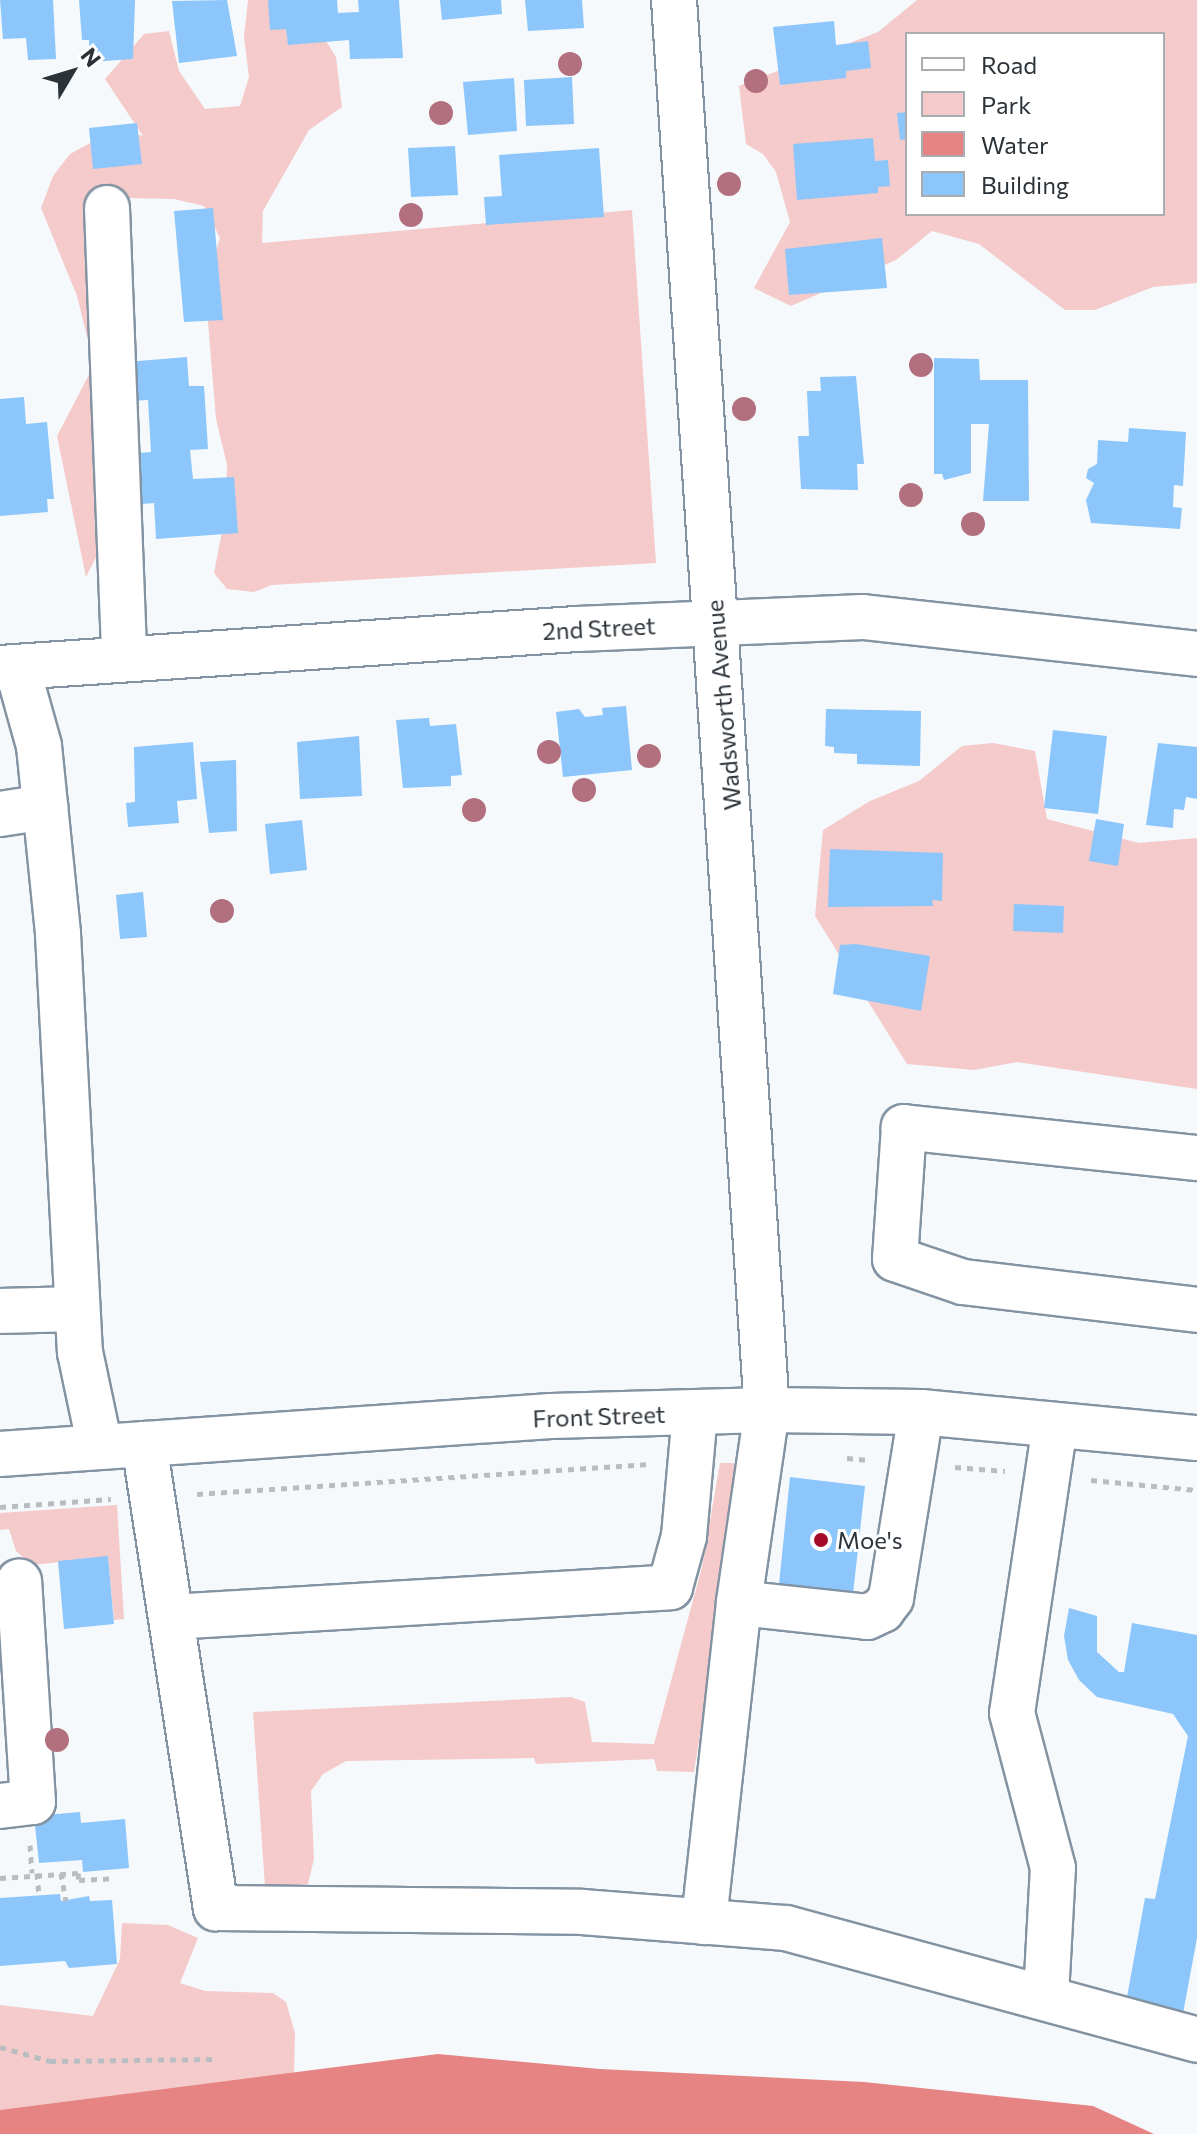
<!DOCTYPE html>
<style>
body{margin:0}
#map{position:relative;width:1197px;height:2134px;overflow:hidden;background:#f5f9fc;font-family:Commissioner,sans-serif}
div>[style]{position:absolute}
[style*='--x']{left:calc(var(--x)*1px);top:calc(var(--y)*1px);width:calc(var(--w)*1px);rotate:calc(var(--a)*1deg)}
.green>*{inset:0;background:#f4cbca}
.water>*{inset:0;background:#e58483}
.building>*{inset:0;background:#8cc6fa}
.path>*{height:5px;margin-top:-2.5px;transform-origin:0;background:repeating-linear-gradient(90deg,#b8bdc1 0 6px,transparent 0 12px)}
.roads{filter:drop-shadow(2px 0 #8393a2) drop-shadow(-2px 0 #8393a2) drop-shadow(0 2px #8393a2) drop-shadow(0 -2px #8393a2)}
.minor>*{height:44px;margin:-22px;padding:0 22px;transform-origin:22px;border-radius:22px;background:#fff}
.major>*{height:44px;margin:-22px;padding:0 22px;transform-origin:22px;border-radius:22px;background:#fff}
.trees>*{width:24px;height:24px;margin:-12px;border-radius:50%;background:#b2707f}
.dots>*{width:22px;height:22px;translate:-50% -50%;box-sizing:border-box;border:4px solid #fff;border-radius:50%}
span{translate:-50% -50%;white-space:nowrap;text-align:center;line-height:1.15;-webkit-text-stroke:6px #fff;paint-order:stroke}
.street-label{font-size:24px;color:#2b3238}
.poi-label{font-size:24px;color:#2b3238}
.left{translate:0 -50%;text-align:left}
.legend{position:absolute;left:905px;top:32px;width:260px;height:184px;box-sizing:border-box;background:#fff;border:2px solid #aaadaf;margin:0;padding:10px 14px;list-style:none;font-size:24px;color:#2b3238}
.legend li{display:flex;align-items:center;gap:16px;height:40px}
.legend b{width:40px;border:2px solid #aaadaf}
.north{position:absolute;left:32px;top:32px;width:80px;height:80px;-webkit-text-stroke:6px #fff;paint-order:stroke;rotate:52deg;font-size:22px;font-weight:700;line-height:32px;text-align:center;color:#2b3238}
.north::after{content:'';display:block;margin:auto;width:28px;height:36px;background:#2b3238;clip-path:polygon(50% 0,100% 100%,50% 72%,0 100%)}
</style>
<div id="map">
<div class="green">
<i style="clip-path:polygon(248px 0,298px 0,304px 6px,336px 57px,342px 107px,309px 130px,263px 211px,262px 243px,632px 210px,656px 563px,272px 585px,254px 592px,227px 589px,214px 573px,226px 511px,227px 465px,216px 419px,205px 286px,220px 238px,204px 206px,174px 199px,128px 198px,98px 220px,112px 526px,86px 577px,57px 436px,94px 365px,77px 296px,41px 208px,53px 176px,70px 154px,114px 130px,143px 136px,105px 79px,144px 34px,169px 31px,179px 71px,205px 109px,240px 106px,249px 77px,244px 37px)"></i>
<i style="clip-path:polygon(evenodd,917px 0,1197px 0,1197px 283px,1153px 287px,1095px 310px,1065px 310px,979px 244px,932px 231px,896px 260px,791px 306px,754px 288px,790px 222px,776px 172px,763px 154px,746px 144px,739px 86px,878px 32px,917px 0,907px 34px,1163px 34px,1163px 214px,907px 214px,907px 34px)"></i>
<i style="clip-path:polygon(993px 743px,1035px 751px,1047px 819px,1139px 843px,1197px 838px,1197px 1089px,1017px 1062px,974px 1070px,907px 1064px,815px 916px,823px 830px,870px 801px,919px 781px,962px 746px)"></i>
<i style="clip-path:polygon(720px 1463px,734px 1463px,739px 1483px,694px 1772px,657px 1771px,654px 1759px,536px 1764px,534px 1758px,346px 1761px,323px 1774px,311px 1791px,314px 1859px,308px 1884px,265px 1887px,253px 1712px,571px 1697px,585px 1702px,592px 1742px,654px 1744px,702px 1567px)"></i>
<i style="clip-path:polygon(117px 1505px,124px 1619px,114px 1620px,108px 1557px,32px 1565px,16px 1551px,9px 1529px,0 1530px,0 1513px)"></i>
<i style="clip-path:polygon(122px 1923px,168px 1925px,198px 1938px,180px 1983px,205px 1991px,273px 1993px,286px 2002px,295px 2033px,294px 2074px,0 2110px,0 2005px,93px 2016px,120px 1959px)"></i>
</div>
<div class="water">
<i style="clip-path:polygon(438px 2054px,600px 2069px,864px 2082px,1093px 2106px,1154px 2134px,0 2134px,0 2110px)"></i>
</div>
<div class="building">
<i style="clip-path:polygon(0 0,53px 0,56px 59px,28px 60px,26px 38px,3px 39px)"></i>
<i style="clip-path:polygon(79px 0,135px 0,133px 59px,90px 62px,89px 40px,82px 40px)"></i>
<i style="clip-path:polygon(227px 0,237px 56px,179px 63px,172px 1px)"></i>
<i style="clip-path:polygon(268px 0,337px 0,338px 13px,359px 12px,358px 0,399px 0,403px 58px,350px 59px,349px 40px,288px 45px,286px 29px,270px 30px)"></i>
<i style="clip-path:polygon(440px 0,501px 0,502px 14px,442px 20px)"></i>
<i style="clip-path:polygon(525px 0,582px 0,584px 28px,528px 31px)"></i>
<i style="clip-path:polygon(834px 21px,836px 45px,868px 41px,871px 68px,846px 71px,846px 78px,780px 85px,773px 27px)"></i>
<i style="clip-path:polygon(572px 77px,574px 124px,526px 126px,524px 80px)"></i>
<i style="clip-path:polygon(514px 78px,517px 131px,468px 135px,463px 82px)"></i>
<i style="clip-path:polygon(907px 112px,907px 139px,900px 140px,897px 113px)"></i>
<i style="clip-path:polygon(137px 123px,142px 164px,93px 169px,89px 128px)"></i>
<i style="clip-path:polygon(873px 138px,875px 161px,888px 160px,890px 186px,878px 187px,878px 193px,797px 200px,793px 144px)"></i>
<i style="clip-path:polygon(455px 146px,458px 195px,411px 197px,408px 148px)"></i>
<i style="clip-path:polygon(599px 148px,604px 217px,486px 225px,484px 197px,502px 196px,499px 155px)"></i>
<i style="clip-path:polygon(213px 208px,223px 320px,184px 322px,174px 211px)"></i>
<i style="clip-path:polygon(882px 238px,887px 288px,789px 295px,785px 249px)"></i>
<i style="clip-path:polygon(187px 357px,189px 386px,204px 386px,208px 449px,190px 450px,193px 479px,234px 477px,238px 533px,156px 539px,154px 503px,142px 504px,138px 453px,151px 452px,148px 400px,130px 401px,126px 362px)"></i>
<i style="clip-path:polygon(934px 358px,979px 359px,980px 380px,1028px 380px,1029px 501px,983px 501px,989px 424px,971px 424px,971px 473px,944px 480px,942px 474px,934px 474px)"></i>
<i style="clip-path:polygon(856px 376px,864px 464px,857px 464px,858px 490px,801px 489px,798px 436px,809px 436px,807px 391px,821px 391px,820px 377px)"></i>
<i style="clip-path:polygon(24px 397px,26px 424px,47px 422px,54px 499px,47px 499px,48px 512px,0 516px,0 399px)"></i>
<i style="clip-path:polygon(1129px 428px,1186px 432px,1183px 486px,1174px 485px,1173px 507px,1182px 508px,1180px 529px,1091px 523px,1086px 500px,1094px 483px,1086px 478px,1088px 469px,1097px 464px,1098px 440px,1128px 442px)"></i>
<i style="clip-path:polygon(626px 706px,632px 770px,563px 777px,556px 712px,579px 709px,585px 717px,603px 715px,602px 708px)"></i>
<i style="clip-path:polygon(826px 709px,921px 711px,920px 766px,857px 764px,857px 754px,834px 753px,834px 747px,825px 746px)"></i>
<i style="clip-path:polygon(429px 718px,430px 726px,456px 724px,462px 775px,451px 776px,451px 786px,403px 788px,396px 720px)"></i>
<i style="clip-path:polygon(1053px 730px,1107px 736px,1098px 814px,1044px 808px)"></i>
<i style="clip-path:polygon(359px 736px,362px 796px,300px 799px,297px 742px)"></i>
<i style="clip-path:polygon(193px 742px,197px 799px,177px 801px,179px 823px,128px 827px,126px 803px,135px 802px,134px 747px)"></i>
<i style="clip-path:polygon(1158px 743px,1197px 747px,1197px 799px,1186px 797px,1184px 810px,1174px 809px,1173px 828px,1146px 825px)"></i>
<i style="clip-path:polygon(236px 760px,237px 831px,209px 833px,200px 762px)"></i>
<i style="clip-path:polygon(1096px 819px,1124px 824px,1118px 866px,1089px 861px)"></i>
<i style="clip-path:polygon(302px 820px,307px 870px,270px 874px,265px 824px)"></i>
<i style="clip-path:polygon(830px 849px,943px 853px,942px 901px,932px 900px,933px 906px,828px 907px)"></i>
<i style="clip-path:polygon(143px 892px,147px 937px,120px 939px,116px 895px)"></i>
<i style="clip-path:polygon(1014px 904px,1064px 906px,1063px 933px,1013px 931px)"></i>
<i style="clip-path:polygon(856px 944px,930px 956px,921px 1011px,833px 994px,840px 945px)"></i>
<i style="clip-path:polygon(790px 1477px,865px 1486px,852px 1603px,778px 1594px)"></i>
<i style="clip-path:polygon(108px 1556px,114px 1624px,64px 1629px,58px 1561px)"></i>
<i style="clip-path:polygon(1069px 1608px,1097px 1616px,1097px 1652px,1119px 1672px,1124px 1672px,1132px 1623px,1197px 1635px,1197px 1938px,1182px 2019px,1125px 2008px,1145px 1898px,1155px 1899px,1188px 1736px,1173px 1714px,1097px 1697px,1079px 1680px,1068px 1660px,1064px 1636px)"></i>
<i style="clip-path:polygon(80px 1812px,81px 1823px,125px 1819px,129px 1868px,83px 1872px,82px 1860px,39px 1863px,34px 1816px)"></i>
<i style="clip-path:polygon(60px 1894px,61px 1901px,89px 1896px,90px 1901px,112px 1900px,117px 1964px,69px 1968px,65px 1961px,0 1966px,0 1898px)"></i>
</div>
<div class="path">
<i style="--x:847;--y:1458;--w:22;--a:5"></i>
<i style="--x:955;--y:1467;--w:50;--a:4.6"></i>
<i style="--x:1091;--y:1480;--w:106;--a:5.4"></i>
<i style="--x:197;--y:1494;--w:450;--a:-3.8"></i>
<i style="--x:0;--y:1507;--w:111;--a:-4.1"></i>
<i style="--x:30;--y:1845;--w:28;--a:86"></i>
<i style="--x:37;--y:1873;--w:23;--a:85"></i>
<i style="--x:61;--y:1873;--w:28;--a:80"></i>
<i style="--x:0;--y:1878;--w:78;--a:-3.7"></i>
<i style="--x:78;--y:1873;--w:7;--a:82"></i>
<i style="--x:79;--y:1880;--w:35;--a:-3"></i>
<i style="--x:0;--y:2047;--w:52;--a:15.6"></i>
<i style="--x:50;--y:2061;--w:166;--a:-0.7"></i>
</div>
<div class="roads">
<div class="minor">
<i style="--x:674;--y:0;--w:1413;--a:86.23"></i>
<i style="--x:767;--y:1410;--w:195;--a:98.3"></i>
<i style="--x:739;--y:1603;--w:321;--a:96.3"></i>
<i style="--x:107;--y:208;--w:451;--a:87.8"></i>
<i style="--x:17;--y:667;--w:82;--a:74.4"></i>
<i style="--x:39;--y:746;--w:189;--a:84.2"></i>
<i style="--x:58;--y:934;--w:419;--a:87"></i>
<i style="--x:80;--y:1352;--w:97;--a:78.1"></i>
<i style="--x:0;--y:814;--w:46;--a:-8.8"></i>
<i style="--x:1197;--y:1158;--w:295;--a:-174"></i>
<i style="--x:904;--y:1127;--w:132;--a:93.9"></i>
<i style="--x:895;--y:1259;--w:72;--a:18.7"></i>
<i style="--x:963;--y:1282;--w:236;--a:6.8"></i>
<i style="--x:0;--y:1311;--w:77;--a:-1.5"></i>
<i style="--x:144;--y:1444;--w:470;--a:81.2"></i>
<i style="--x:216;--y:1908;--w:366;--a:0.6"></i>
<i style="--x:582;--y:1912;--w:205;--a:4.5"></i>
<i style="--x:786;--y:1928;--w:426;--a:15.2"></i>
<i style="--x:739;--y:1603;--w:129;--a:6.2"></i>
<i style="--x:867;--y:1617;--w:17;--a:-25"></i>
<i style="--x:882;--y:1610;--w:15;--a:-53"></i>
<i style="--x:891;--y:1598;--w:188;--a:-80.8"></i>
<i style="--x:171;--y:1617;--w:500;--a:-3.4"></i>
<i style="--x:670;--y:1587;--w:53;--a:-74.6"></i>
<i style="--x:684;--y:1536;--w:124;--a:-84.9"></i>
<i style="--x:0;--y:1806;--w:33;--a:-7"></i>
<i style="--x:33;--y:1802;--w:221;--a:-93.6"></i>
<i style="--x:1046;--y:1996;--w:128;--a:-86.9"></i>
<i style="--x:1053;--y:1868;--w:160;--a:-104.8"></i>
<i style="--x:1012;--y:1713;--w:291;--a:-81.5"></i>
</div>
<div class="major">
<i style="--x:0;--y:668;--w:578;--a:-3.87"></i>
<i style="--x:577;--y:629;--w:286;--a:-2.4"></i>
<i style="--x:863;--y:617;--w:336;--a:6.3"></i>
<i style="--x:0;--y:1454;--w:552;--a:-3.95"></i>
<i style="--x:551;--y:1416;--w:216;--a:-1.6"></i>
<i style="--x:767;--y:1410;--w:154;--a:0.7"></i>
<i style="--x:921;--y:1412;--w:277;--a:5.4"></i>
</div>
</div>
<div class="trees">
<i style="left:570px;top:64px"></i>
<i style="left:756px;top:81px"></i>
<i style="left:441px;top:113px"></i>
<i style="left:729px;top:184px"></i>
<i style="left:411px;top:215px"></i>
<i style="left:921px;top:365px"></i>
<i style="left:744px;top:409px"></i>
<i style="left:911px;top:495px"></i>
<i style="left:973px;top:524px"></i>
<i style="left:549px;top:752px"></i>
<i style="left:649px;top:756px"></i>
<i style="left:584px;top:790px"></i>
<i style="left:474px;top:810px"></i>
<i style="left:222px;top:911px"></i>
<i style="left:57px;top:1740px"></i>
</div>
<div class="dots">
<i style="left:821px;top:1540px;background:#a50b28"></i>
</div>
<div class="street-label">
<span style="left:599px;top:628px;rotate:-3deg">2nd Street</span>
<span style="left:723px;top:705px;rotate:-95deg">Wadsworth Avenue</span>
<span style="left:599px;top:1416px;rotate:-2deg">Front Street</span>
</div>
<div class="poi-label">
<span class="left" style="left:837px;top:1540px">Moe's</span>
</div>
<ul class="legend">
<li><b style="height:10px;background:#fff"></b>Road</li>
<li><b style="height:22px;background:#f4cbca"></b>Park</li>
<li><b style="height:22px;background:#e58483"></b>Water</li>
<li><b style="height:22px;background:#8cc6fa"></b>Building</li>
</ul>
<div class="north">N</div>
</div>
